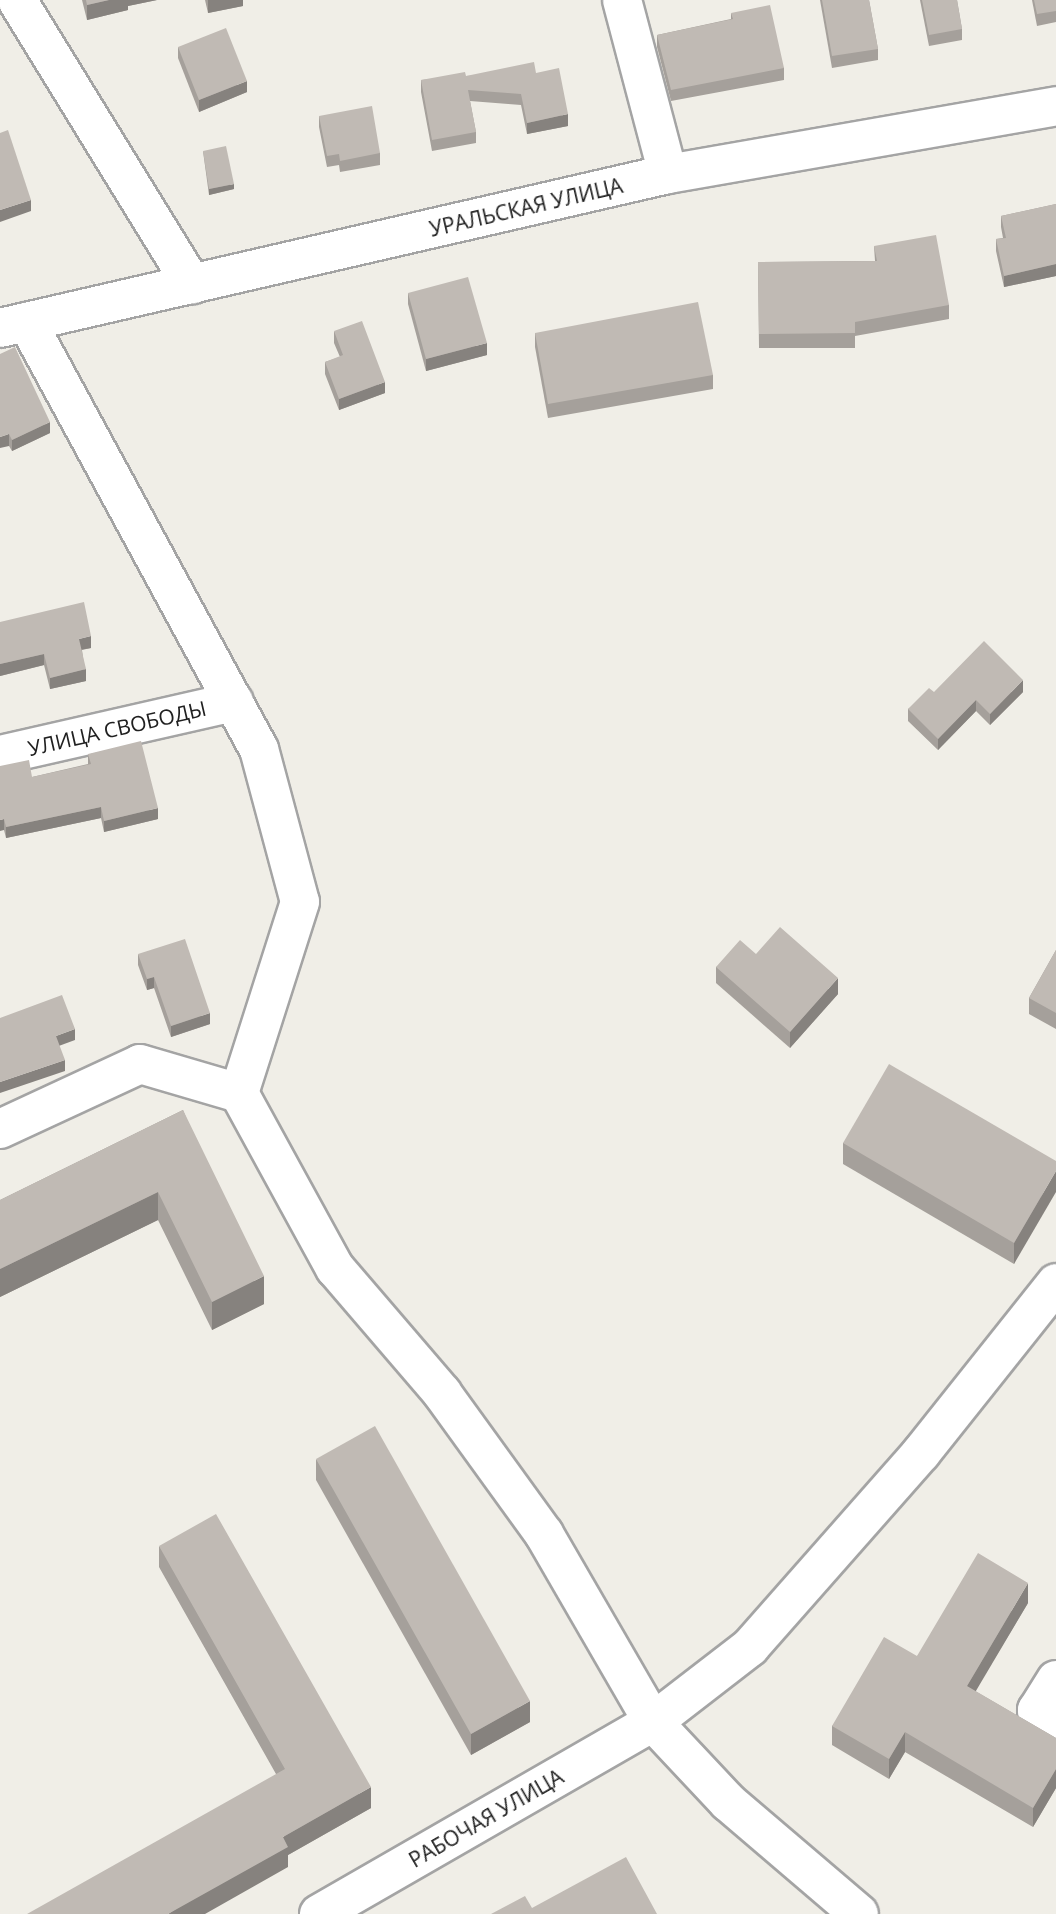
<!DOCTYPE html>
<meta charset="utf-8">
<style>
body{margin:0}
#map{position:relative;width:1056px;height:1914px;overflow:hidden;background:#f0eee7;font-family:"Open Sans",sans-serif}
div>[style]{position:absolute}
[style*='--x']{left:calc(var(--x)*1px);top:calc(var(--y)*1px);width:calc(var(--w)*1px);rotate:calc(var(--a)*1deg)}
.roads{filter:drop-shadow(2px 0 #a4a4a4) drop-shadow(-2px 0 #a4a4a4) drop-shadow(0 2px #a4a4a4) drop-shadow(0 -2px #a4a4a4)}
.minor>*{height:38px;margin:-19px;padding:0 19px;transform-origin:19px;border-radius:19px;background:#fff}
.wall>*{inset:0;background:#a5a09b}
.shaded-wall>*{inset:0;background:#86827e}
.building>*{inset:0;background:#c0bab4}
span{translate:-50% -50%;white-space:nowrap;text-align:center;line-height:1.15;-webkit-text-stroke:6px #fff;paint-order:stroke}
.street-label{font-size:21px;color:#202020}
</style>
<div id="map">
<div class="roads">
<div class="minor">
<i style="--x:17;--y:0;--w:334;--a:58.4"></i>
<i style="--x:622;--y:0;--w:180;--a:75.2"></i>
<i style="--x:27;--y:322;--w:486;--a:61.5"></i>
<i style="--x:259;--y:749;--w:158;--a:75"></i>
<i style="--x:300;--y:902;--w:201;--a:107.7"></i>
<i style="--x:239;--y:1093;--w:200;--a:61.3"></i>
<i style="--x:335;--y:1268;--w:165;--a:49.4"></i>
<i style="--x:442;--y:1393;--w:174;--a:54.1"></i>
<i style="--x:544;--y:1534;--w:217;--a:59.9"></i>
<i style="--x:653;--y:1722;--w:110;--a:46.8"></i>
<i style="--x:728;--y:1802;--w:172;--a:40.5"></i>
<i style="--x:0;--y:328;--w:686;--a:-12.98"></i>
<i style="--x:668;--y:174;--w:394;--a:-9.9"></i>
<i style="--x:0;--y:755;--w:240;--a:-12.8"></i>
<i style="--x:0;--y:1129;--w:154;--a:-24.9"></i>
<i style="--x:140;--y:1064;--w:103;--a:16.3"></i>
<i style="--x:1056;--y:1680;--w:36;--a:122"></i>
<i style="--x:1037;--y:1710;--w:22;--a:30"></i>
<i style="--x:319;--y:1914;--w:385;--a:-29.9"></i>
<i style="--x:653;--y:1722;--w:123;--a:-37.7"></i>
<i style="--x:750;--y:1647;--w:259;--a:-48.6"></i>
<i style="--x:921;--y:1453;--w:217;--a:-51.5"></i>
</div>
</div>
<div class="wall">
<i style="clip-path:polygon(82px 0,157px 0,128px 6px,128px 10px,87px 20px)"></i>
<i style="clip-path:polygon(205px 0,243px 0,243px 6px,208px 13px)"></i>
<i style="clip-path:polygon(820px 0,869px 0,878px 49px,878px 60px,832px 68px)"></i>
<i style="clip-path:polygon(920px 0,957px 0,962px 29px,962px 40px,929px 46px)"></i>
<i style="clip-path:polygon(1032px 0,1056px 0,1056px 22px,1037px 26px)"></i>
<i style="clip-path:polygon(731px 13px,784px 68px,784px 80px,671px 101px,657px 47px,657px 35px,731px 19px)"></i>
<i style="clip-path:polygon(178px 47px,247px 92px,199px 112px,178px 58px)"></i>
<i style="clip-path:polygon(536px 73px,568px 126px,527px 134px,521px 105px,470px 101px,476px 132px,476px 143px,432px 151px,421px 92px,421px 80px,466px 76px)"></i>
<i style="clip-path:polygon(319px 116px,380px 153px,380px 165px,340px 172px,339px 165px,327px 167px,319px 127px)"></i>
<i style="clip-path:polygon(203px 151px,234px 189px,209px 195px)"></i>
<i style="clip-path:polygon(1056px 204px,1056px 276px,1004px 287px,996px 251px,996px 239px,1003px 238px,1001px 227px,1001px 216px)"></i>
<i style="clip-path:polygon(874px 246px,949px 305px,949px 319px,855px 336px,855px 348px,759px 348px,758px 262px,875px 261px)"></i>
<i style="clip-path:polygon(408px 293px,487px 355px,426px 371px,408px 304px)"></i>
<i style="clip-path:polygon(334px 331px,385px 393px,339px 410px,325px 374px,325px 362px,340px 357px,334px 343px)"></i>
<i style="clip-path:polygon(535px 333px,713px 375px,713px 389px,548px 418px,535px 347px)"></i>
<i style="clip-path:polygon(0 354px,50px 433px,12px 451px,9px 446px)"></i>
<i style="clip-path:polygon(0 622px,91px 648px,82px 650px,86px 681px,50px 689px,44px 665px,0 676px)"></i>
<i style="clip-path:polygon(934px 692px,1023px 692px,990px 725px,976px 711px,938px 750px,908px 721px,908px 709px)"></i>
<i style="clip-path:polygon(88px 754px,158px 819px,104px 832px,101px 818px,6px 838px,4px 830px,0 766px,32px 777px,88px 764px)"></i>
<i style="clip-path:polygon(1056px 950px,1056px 1029px,1029px 1014px,1029px 998px)"></i>
<i style="clip-path:polygon(138px 954px,210px 1024px,171px 1037px,154px 988px,147px 990px,138px 965px)"></i>
<i style="clip-path:polygon(756px 954px,838px 994px,790px 1048px,716px 983px,716px 967px)"></i>
<i style="clip-path:polygon(183px 1110px,264px 1304px,212px 1330px,158px 1220px,0 1297px,0 1200px)"></i>
<i style="clip-path:polygon(843px 1143px,1056px 1161px,1014px 1264px,843px 1164px)"></i>
<i style="clip-path:polygon(316px 1459px,530px 1722px,471px 1755px,316px 1480px)"></i>
<i style="clip-path:polygon(159px 1546px,371px 1808px,288px 1855px,288px 1867px,276px 1774px,159px 1567px)"></i>
<i style="clip-path:polygon(1028px 1603px,975px 1691px,1056px 1738px,1056px 1788px,1033px 1827px,905px 1752px,889px 1779px,832px 1745px,832px 1726px,917px 1656px)"></i>
</div>
<div class="shaded-wall">
<i style="clip-path:polygon(109px 0,157px 0,128px 6px,128px 10px,87px 20px,87px 5px)"></i>
<i style="clip-path:polygon(208px 0,243px 0,243px 6px,208px 13px)"></i>
<i style="clip-path:polygon(247px 81px,247px 92px,199px 112px,199px 100px)"></i>
<i style="clip-path:polygon(568px 114px,568px 126px,527px 134px,527px 123px)"></i>
<i style="clip-path:polygon(234px 184px,234px 189px,209px 195px,209px 189px)"></i>
<i style="clip-path:polygon(31px 200px,31px 211px,0 222px,0 210px)"></i>
<i style="clip-path:polygon(1056px 264px,1056px 276px,1004px 287px,1004px 276px)"></i>
<i style="clip-path:polygon(487px 343px,487px 355px,426px 371px,426px 359px)"></i>
<i style="clip-path:polygon(385px 382px,385px 393px,339px 410px,339px 399px)"></i>
<i style="clip-path:polygon(50px 422px,50px 433px,12px 451px,12px 440px)"></i>
<i style="clip-path:polygon(9px 434px,9px 446px,0 448px,0 437px)"></i>
<i style="clip-path:polygon(91px 636px,91px 648px,79px 650px,79px 639px)"></i>
<i style="clip-path:polygon(44px 654px,44px 665px,0 676px,0 664px)"></i>
<i style="clip-path:polygon(86px 669px,86px 681px,50px 689px,50px 678px)"></i>
<i style="clip-path:polygon(1023px 680px,1023px 692px,990px 725px,990px 714px)"></i>
<i style="clip-path:polygon(976px 700px,976px 711px,938px 750px,938px 739px)"></i>
<i style="clip-path:polygon(101px 807px,101px 818px,6px 838px,6px 827px)"></i>
<i style="clip-path:polygon(158px 808px,158px 819px,104px 832px,104px 821px)"></i>
<i style="clip-path:polygon(4px 819px,4px 830px,0 831px,0 820px)"></i>
<i style="clip-path:polygon(154px 977px,154px 988px,147px 990px,147px 979px)"></i>
<i style="clip-path:polygon(838px 978px,838px 994px,790px 1048px,790px 1032px)"></i>
<i style="clip-path:polygon(210px 1013px,210px 1024px,171px 1037px,171px 1026px)"></i>
<i style="clip-path:polygon(75px 1029px,75px 1040px,56px 1047px,56px 1036px)"></i>
<i style="clip-path:polygon(65px 1060px,65px 1071px,0 1093px,0 1082px)"></i>
<i style="clip-path:polygon(1056px 1171px,1056px 1192px,1014px 1264px,1014px 1243px)"></i>
<i style="clip-path:polygon(158px 1192px,158px 1220px,0 1297px,0 1269px)"></i>
<i style="clip-path:polygon(264px 1276px,264px 1304px,212px 1330px,212px 1302px)"></i>
<i style="clip-path:polygon(1028px 1583px,1028px 1603px,967px 1706px,967px 1686px)"></i>
<i style="clip-path:polygon(530px 1701px,530px 1722px,471px 1755px,471px 1734px)"></i>
<i style="clip-path:polygon(905px 1732px,905px 1752px,889px 1779px,889px 1759px)"></i>
<i style="clip-path:polygon(1056px 1769px,1056px 1788px,1033px 1827px,1033px 1808px)"></i>
<i style="clip-path:polygon(371px 1787px,371px 1808px,288px 1855px,288px 1867px,205px 1914px,168px 1914px,283px 1837px)"></i>
</div>
<div class="building">
<i style="clip-path:polygon(86px 0,109px 0,87px 5px)"></i>
<i style="clip-path:polygon(822px 0,869px 0,878px 49px,832px 56px)"></i>
<i style="clip-path:polygon(922px 0,957px 0,962px 29px,929px 35px)"></i>
<i style="clip-path:polygon(1034px 0,1056px 0,1056px 11px,1037px 14px)"></i>
<i style="clip-path:polygon(770px 5px,784px 68px,671px 90px,657px 35px,733px 19px,731px 13px)"></i>
<i style="clip-path:polygon(226px 28px,247px 81px,199px 100px,178px 47px)"></i>
<i style="clip-path:polygon(534px 62px,536px 73px,559px 68px,568px 114px,527px 123px,521px 94px,468px 90px,476px 132px,432px 140px,421px 80px,465px 72px,466px 76px)"></i>
<i style="clip-path:polygon(372px 106px,380px 153px,340px 161px,339px 154px,327px 156px,319px 116px)"></i>
<i style="clip-path:polygon(8px 130px,31px 200px,0 210px,0 133px)"></i>
<i style="clip-path:polygon(226px 146px,234px 184px,209px 189px,203px 151px)"></i>
<i style="clip-path:polygon(1056px 204px,1056px 264px,1004px 276px,996px 239px,1006px 238px,1001px 216px)"></i>
<i style="clip-path:polygon(936px 235px,949px 305px,855px 322px,855px 333px,759px 334px,758px 262px,877px 261px,874px 246px)"></i>
<i style="clip-path:polygon(468px 277px,487px 343px,426px 359px,408px 293px)"></i>
<i style="clip-path:polygon(698px 302px,713px 375px,548px 404px,535px 333px)"></i>
<i style="clip-path:polygon(362px 321px,385px 382px,339px 399px,325px 362px,343px 355px,334px 331px)"></i>
<i style="clip-path:polygon(15px 347px,50px 422px,12px 440px,9px 434px,0 437px,0 354px)"></i>
<i style="clip-path:polygon(84px 602px,91px 636px,79px 639px,86px 669px,50px 678px,44px 654px,0 664px,0 622px)"></i>
<i style="clip-path:polygon(984px 641px,1023px 680px,990px 714px,976px 700px,938px 739px,908px 709px,929px 688px,934px 692px)"></i>
<i style="clip-path:polygon(141px 741px,158px 808px,104px 821px,101px 807px,6px 827px,4px 819px,0 820px,0 766px,29px 760px,32px 777px,91px 764px,88px 754px)"></i>
<i style="clip-path:polygon(780px 927px,838px 978px,790px 1032px,716px 967px,740px 940px,756px 954px)"></i>
<i style="clip-path:polygon(185px 939px,210px 1013px,171px 1026px,154px 977px,147px 979px,138px 954px)"></i>
<i style="clip-path:polygon(1056px 950px,1056px 1013px,1029px 998px)"></i>
<i style="clip-path:polygon(62px 995px,75px 1029px,56px 1036px,65px 1060px,0 1082px,0 1018px)"></i>
<i style="clip-path:polygon(889px 1064px,1056px 1161px,1056px 1171px,1014px 1243px,843px 1143px)"></i>
<i style="clip-path:polygon(183px 1110px,264px 1276px,212px 1302px,158px 1192px,0 1269px,0 1200px)"></i>
<i style="clip-path:polygon(375px 1426px,530px 1701px,471px 1734px,316px 1459px)"></i>
<i style="clip-path:polygon(216px 1514px,371px 1787px,283px 1837px,288px 1847px,168px 1914px,27px 1914px,285px 1769px,159px 1546px)"></i>
<i style="clip-path:polygon(978px 1553px,1028px 1583px,967px 1686px,1056px 1738px,1056px 1769px,1033px 1808px,905px 1732px,889px 1759px,832px 1726px,884px 1637px,917px 1656px)"></i>
<i style="clip-path:polygon(626px 1857px,657px 1914px,491px 1914px,525px 1896px,532px 1908px)"></i>
</div>
<div class="street-label">
<span style="left:526px;top:207px;rotate:-13deg">УРАЛЬСКАЯ УЛИЦА</span>
<span style="left:117px;top:728px;rotate:-13deg">УЛИЦА СВОБОДЫ</span>
<span style="left:486px;top:1818px;rotate:-30deg">РАБОЧАЯ УЛИЦА</span>
</div>
</div>
